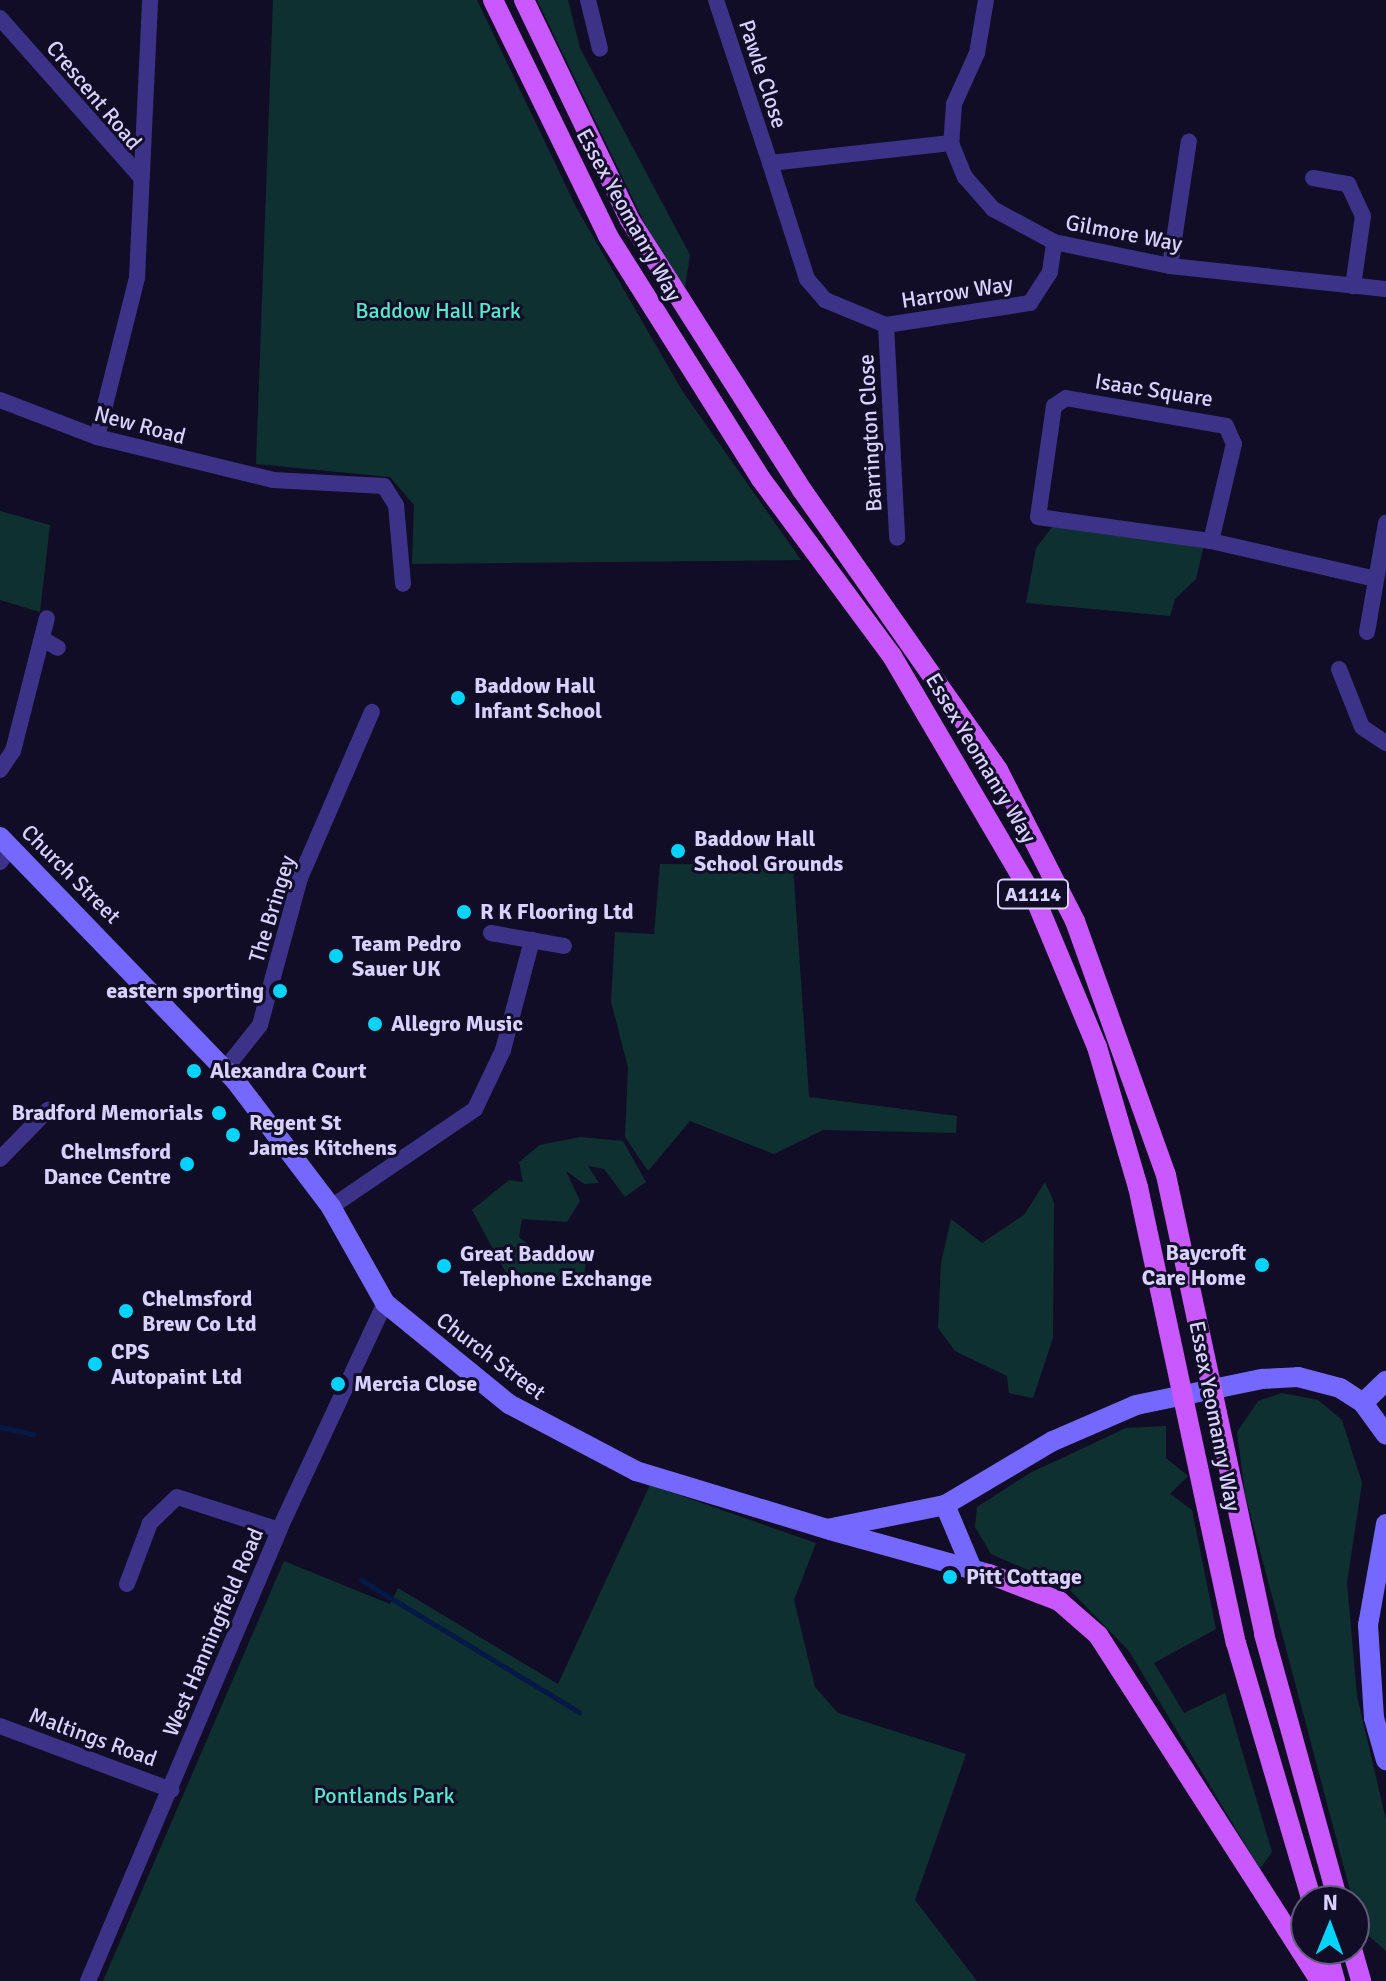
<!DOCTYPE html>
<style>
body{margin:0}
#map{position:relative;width:1386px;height:1981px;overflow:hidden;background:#120d26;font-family:Signika,sans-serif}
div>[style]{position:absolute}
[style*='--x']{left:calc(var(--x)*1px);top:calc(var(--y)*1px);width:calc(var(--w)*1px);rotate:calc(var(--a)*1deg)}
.green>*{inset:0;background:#0f3030}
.stream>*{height:5px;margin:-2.5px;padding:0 2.5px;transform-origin:2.5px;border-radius:2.5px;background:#051946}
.street>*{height:16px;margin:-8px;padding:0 8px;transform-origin:8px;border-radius:8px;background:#3c3389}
.secondary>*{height:20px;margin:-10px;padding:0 10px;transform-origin:10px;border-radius:10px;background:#7568ff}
.primary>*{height:20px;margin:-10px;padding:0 10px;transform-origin:10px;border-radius:10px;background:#ca58ff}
.dots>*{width:22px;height:22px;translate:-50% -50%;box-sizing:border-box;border:4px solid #120d26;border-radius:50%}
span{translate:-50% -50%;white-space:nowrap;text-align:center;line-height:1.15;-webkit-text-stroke:6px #120d26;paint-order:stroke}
.shield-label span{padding:2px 6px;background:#120d26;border:2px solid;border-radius:6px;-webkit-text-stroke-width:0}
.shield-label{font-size:20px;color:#d9d1ff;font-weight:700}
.street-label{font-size:22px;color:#d9d1ff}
.park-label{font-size:22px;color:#53eacd}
.poi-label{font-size:22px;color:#d9d1ff;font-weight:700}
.left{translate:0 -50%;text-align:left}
.right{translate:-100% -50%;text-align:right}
.north{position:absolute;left:1290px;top:1885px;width:80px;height:80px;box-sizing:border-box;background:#120d26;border:2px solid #625b7d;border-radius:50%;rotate:1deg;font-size:22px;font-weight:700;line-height:32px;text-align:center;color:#d9d1ff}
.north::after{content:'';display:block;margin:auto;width:28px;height:36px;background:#00d4fc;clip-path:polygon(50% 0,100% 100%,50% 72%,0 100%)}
</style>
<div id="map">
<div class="green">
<i style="clip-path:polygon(273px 0,477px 0,576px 207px,683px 392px,801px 560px,412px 564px,414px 505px,390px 477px,256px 464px)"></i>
<i style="clip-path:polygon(537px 0,568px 0,580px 48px,690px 255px,685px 287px,657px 249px)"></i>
<i style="clip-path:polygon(0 511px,50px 525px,40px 612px,0 600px)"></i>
<i style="clip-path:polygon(1056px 522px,1204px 545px,1196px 579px,1175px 599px,1170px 616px,1026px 603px,1036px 548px)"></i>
<i style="clip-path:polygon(660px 864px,793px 865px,809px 1097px,957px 1116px,956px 1133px,823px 1130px,774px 1154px,690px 1121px,648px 1171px,625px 1137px,628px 1067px,611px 1002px,615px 932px,654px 934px)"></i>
<i style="clip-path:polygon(580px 1137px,623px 1141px,646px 1182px,625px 1197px,604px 1169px,588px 1166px,599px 1183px,584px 1184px,566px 1171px,580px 1201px,567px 1222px,522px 1219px,519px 1237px,540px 1254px,588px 1253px,583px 1280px,543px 1283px,506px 1273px,472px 1210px,509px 1180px,523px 1182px,519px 1162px,540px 1145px)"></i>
<i style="clip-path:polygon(1045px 1182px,1054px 1202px,1053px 1338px,1033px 1398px,1009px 1393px,1007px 1376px,955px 1351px,938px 1328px,941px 1263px,951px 1219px,982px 1243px,1024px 1215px)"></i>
<i style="clip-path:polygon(1282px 1393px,1318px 1400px,1342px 1420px,1362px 1483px,1347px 1583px,1357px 1696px,1386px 1820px,1386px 1951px,1360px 1928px,1245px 1494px,1237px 1432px,1258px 1401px)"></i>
<i style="clip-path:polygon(1166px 1426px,1166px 1458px,1188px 1476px,1170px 1494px,1192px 1510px,1216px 1629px,1154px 1663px,1184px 1713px,1225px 1693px,1272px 1852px,1260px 1869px,1129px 1651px,1067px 1587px,991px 1554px,975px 1527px,977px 1507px,1030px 1473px,1126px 1428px)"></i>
<i style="clip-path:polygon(650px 1485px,816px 1543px,794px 1600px,815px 1687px,838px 1713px,966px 1754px,915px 1900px,977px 1981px,103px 1981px,284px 1561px,390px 1604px,398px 1588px,558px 1684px)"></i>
</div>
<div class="stream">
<i style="--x:0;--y:1427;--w:34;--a:12"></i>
<i style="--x:361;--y:1580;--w:255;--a:31.2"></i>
</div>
<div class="street">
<i style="--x:588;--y:0;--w:50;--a:76.2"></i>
<i style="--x:716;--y:0;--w:172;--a:71.7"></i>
<i style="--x:986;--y:0;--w:54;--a:99.6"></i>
<i style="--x:977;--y:53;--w:56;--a:114.3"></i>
<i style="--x:954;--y:104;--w:39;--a:94"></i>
<i style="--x:951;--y:143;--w:37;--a:68"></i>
<i style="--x:965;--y:177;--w:43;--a:48.8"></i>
<i style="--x:993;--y:209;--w:69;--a:28.4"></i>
<i style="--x:1054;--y:242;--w:118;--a:11.7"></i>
<i style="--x:1170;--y:266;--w:217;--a:6.1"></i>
<i style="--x:0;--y:18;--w:211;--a:48.5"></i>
<i style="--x:951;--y:143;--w:182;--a:173.7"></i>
<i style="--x:770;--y:163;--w:122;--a:72.3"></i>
<i style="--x:807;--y:279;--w:28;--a:49"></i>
<i style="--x:825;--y:300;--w:66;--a:22.3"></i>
<i style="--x:886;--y:325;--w:146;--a:-8.7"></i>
<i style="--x:1030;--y:303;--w:37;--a:-57"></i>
<i style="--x:1050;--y:272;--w:30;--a:-82"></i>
<i style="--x:1313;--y:178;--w:36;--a:10"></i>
<i style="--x:1348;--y:184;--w:35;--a:65"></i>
<i style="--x:1363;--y:216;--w:71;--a:98.1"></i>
<i style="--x:1170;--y:266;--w:126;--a:-81.4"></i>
<i style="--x:886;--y:325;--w:213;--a:87"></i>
<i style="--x:0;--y:400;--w:104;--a:20.9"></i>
<i style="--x:97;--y:437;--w:181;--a:13.7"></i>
<i style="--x:273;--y:480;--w:111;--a:3.1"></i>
<i style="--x:384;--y:486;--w:22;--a:58"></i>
<i style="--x:396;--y:505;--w:79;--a:84.9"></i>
<i style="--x:97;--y:437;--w:164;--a:-75.9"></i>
<i style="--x:137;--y:278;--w:278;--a:-87.3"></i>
<i style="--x:1211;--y:541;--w:100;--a:-76.7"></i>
<i style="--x:1234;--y:444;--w:20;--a:-114"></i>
<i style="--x:1226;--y:426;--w:162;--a:-170.1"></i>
<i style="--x:1066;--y:398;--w:14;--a:146"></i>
<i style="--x:1054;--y:406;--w:112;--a:98.2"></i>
<i style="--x:1038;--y:517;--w:175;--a:7.9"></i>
<i style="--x:1211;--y:541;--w:164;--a:13"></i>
<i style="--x:1367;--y:632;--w:111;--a:-80.1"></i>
<i style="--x:42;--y:639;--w:18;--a:29"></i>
<i style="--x:1339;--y:669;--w:62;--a:68.4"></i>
<i style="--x:1362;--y:727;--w:29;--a:34"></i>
<i style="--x:0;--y:770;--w:23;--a:-56"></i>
<i style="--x:13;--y:751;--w:137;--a:-75.7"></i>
<i style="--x:0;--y:862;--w:17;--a:-54"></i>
<i style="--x:491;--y:933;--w:74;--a:10.1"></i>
<i style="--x:225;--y:1069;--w:56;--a:-51.5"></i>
<i style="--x:260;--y:1025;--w:152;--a:-74.8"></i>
<i style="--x:300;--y:878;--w:181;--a:-66.6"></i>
<i style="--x:0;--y:1159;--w:69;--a:-45.6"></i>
<i style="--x:331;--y:1207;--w:174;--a:-34.2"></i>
<i style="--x:475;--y:1109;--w:65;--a:-64.6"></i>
<i style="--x:503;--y:1050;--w:114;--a:-75.2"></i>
<i style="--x:127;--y:1584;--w:65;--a:-69.3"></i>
<i style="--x:150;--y:1523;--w:37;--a:-44"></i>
<i style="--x:177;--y:1497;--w:107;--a:17.9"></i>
<i style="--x:0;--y:1726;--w:183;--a:20.5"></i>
<i style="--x:88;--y:1981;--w:490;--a:-67"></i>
<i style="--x:279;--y:1530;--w:251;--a:-65"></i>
</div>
<div class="secondary">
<i style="--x:0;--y:837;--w:337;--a:46"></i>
<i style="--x:234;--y:1079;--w:161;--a:52.8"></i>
<i style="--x:331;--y:1207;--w:110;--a:60.6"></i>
<i style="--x:385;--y:1303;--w:160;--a:39.2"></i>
<i style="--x:509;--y:1404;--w:144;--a:27.8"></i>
<i style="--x:636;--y:1471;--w:200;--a:16.9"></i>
<i style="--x:827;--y:1529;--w:120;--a:-11.5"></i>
<i style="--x:945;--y:1505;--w:126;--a:-30.7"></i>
<i style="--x:1053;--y:1441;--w:90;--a:-23.4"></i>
<i style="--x:1136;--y:1405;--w:129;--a:-11.7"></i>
<i style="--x:1262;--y:1379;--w:36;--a:-3"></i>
<i style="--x:1298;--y:1377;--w:43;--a:14.7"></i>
<i style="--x:1340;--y:1388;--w:27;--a:33"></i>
<i style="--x:1363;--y:1403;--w:39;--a:54"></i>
<i style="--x:1363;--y:1403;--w:32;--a:-44"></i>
<i style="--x:945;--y:1505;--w:69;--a:67.1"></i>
<i style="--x:1386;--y:1524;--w:103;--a:100.1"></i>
<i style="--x:1368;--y:1625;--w:93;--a:86.3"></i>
<i style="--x:1374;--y:1718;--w:44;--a:74.1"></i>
<i style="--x:830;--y:1530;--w:165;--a:15.5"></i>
</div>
<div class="primary">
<i style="--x:493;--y:0;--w:263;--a:64"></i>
<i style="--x:608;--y:236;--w:287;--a:57.8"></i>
<i style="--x:761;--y:479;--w:220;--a:53.5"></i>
<i style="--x:892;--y:656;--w:286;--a:59.6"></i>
<i style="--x:1037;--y:903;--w:156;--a:67.4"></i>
<i style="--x:1097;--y:1047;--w:146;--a:73.7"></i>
<i style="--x:1138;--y:1187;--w:466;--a:77.9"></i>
<i style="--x:1236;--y:1643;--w:269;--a:73.6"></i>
<i style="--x:524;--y:0;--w:244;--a:64.3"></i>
<i style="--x:630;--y:220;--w:320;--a:57.5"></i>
<i style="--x:802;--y:490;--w:342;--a:55"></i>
<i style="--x:998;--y:770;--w:169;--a:63"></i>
<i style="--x:1075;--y:921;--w:270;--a:70.3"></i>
<i style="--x:1166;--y:1175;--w:469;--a:77.9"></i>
<i style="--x:1264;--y:1634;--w:277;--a:74.5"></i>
<i style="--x:989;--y:1574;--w:75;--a:21.1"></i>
<i style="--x:1059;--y:1601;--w:52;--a:41.1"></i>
<i style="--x:1098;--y:1635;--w:411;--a:57.3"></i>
<i style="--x:1326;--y:1949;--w:33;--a:74"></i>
<i style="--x:1352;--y:1949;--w:33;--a:74"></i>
</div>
<div class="dots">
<i style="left:458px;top:698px;background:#00d4fc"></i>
<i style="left:678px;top:851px;background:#00d4fc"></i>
<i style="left:464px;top:912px;background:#00d4fc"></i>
<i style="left:336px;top:956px;background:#00d4fc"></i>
<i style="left:280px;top:991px;background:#00d4fc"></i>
<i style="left:375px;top:1024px;background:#00d4fc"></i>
<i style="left:194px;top:1071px;background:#00d4fc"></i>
<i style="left:219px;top:1113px;background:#00d4fc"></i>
<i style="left:233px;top:1135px;background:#00d4fc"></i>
<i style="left:187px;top:1164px;background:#00d4fc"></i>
<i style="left:1262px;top:1265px;background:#00d4fc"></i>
<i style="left:444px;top:1266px;background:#00d4fc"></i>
<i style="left:126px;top:1311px;background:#00d4fc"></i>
<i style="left:95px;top:1364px;background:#00d4fc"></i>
<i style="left:338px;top:1384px;background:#00d4fc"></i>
<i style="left:950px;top:1577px;background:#00d4fc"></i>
</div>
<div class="shield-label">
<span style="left:1033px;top:894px">A1114</span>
</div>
<div class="street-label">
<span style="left:763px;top:74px;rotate:72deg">Pawle Close</span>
<span style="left:94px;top:95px;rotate:50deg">Crescent Road</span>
<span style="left:629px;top:215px;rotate:61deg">Essex Yeomanry Way</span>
<span style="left:1124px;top:233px;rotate:11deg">Gilmore Way</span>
<span style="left:957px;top:292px;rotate:-9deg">Harrow Way</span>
<span style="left:1154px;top:390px;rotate:9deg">Isaac Square</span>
<span style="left:140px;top:425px;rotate:15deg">New Road</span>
<span style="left:870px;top:433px;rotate:-93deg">Barrington Close</span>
<span style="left:981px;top:758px;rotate:59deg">Essex Yeomanry Way</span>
<span style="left:71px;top:874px;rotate:45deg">Church Street</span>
<span style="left:272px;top:909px;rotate:-73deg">The Bringey</span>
<span style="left:491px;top:1356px;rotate:37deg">Church Street</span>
<span style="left:1215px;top:1416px;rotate:79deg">Essex Yeomanry Way</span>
<span style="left:213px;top:1632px;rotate:-67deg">West Hanningfield Road</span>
<span style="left:93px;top:1737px;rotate:20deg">Maltings Road</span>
</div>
<div class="park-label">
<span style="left:438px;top:311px">Baddow Hall Park</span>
<span style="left:384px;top:1796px">Pontlands Park</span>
</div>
<div class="poi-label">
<span class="left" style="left:474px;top:698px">Baddow Hall<br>Infant School</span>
<span class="left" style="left:694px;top:851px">Baddow Hall<br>School Grounds</span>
<span class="left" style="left:480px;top:912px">R K Flooring Ltd</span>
<span class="left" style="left:352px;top:956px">Team Pedro<br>Sauer UK</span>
<span class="right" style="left:264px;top:991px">eastern sporting</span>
<span class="left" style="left:391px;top:1024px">Allegro Music</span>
<span class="left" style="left:210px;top:1071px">Alexandra Court</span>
<span class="right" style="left:203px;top:1113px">Bradford Memorials</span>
<span class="left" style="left:249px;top:1135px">Regent St<br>James Kitchens</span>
<span class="right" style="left:171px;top:1164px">Chelmsford<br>Dance Centre</span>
<span class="right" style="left:1246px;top:1265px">Baycroft<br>Care Home</span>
<span class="left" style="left:460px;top:1266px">Great Baddow<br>Telephone Exchange</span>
<span class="left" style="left:142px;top:1311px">Chelmsford<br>Brew Co Ltd</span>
<span class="left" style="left:111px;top:1364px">CPS<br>Autopaint Ltd</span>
<span class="left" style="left:354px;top:1384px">Mercia Close</span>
<span class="left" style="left:966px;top:1577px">Pitt Cottage</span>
</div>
<div class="north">N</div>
</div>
